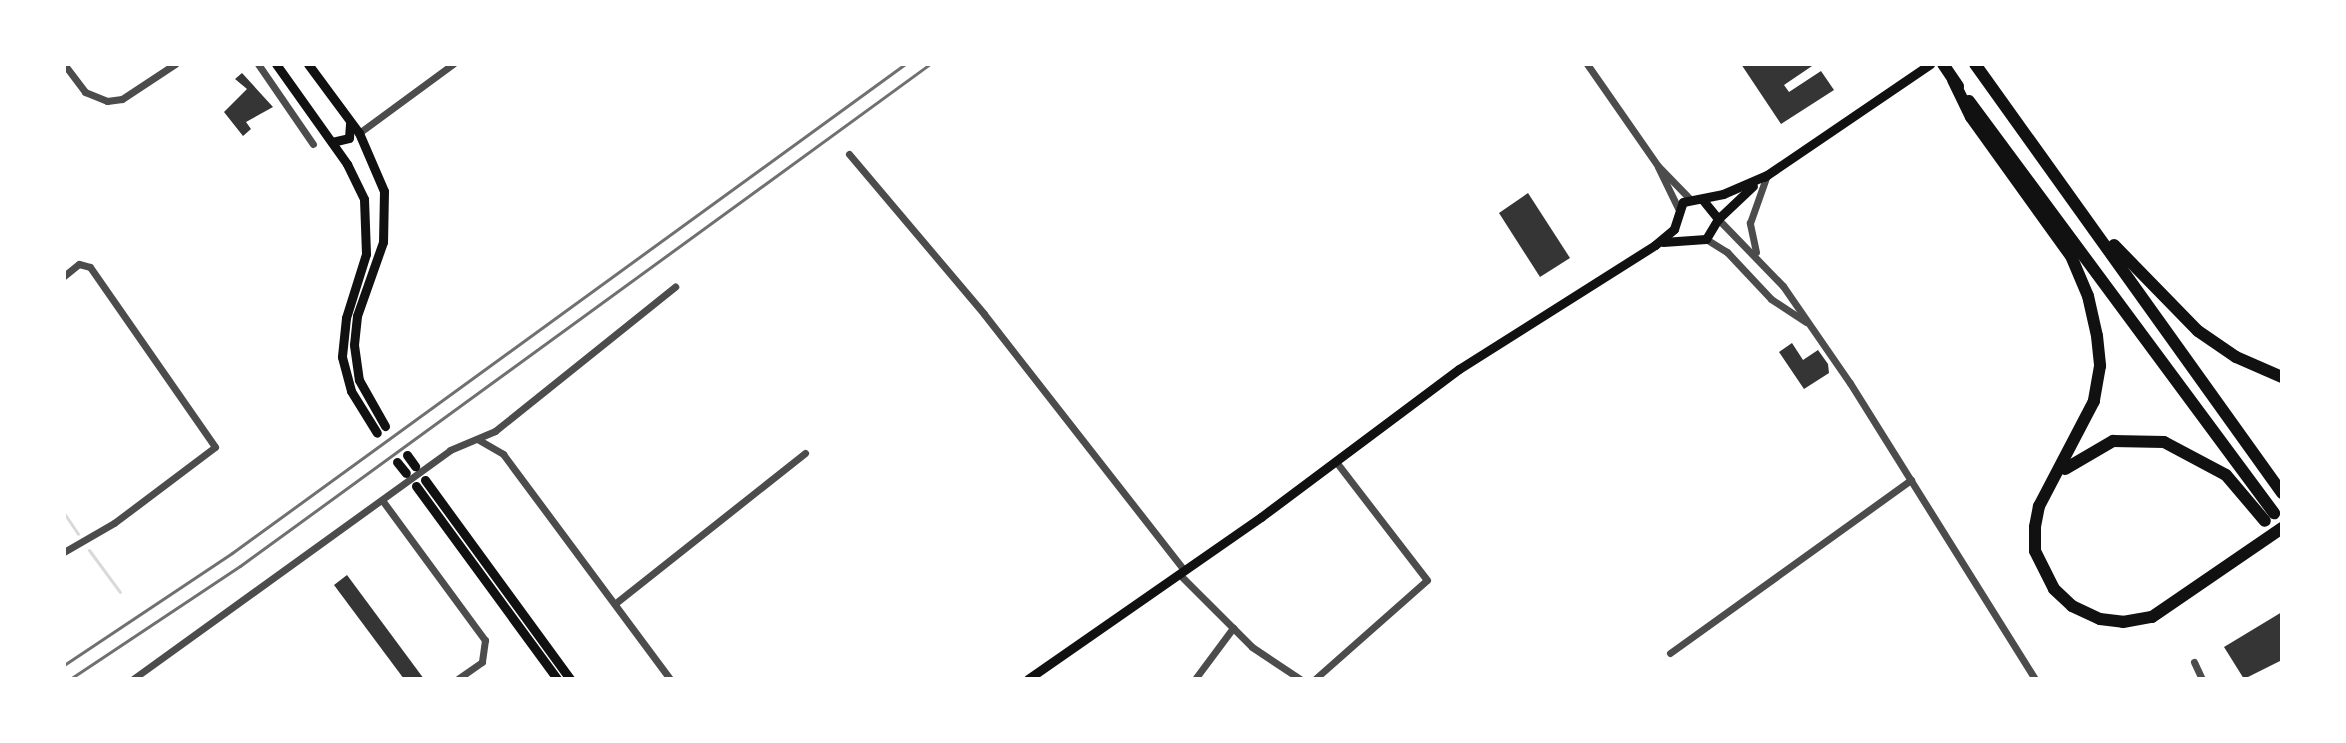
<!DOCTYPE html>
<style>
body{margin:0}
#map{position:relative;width:2346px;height:743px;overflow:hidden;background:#fff;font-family:Overpass,sans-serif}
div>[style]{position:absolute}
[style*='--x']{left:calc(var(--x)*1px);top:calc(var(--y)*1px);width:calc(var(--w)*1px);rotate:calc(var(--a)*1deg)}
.stream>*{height:3px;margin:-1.5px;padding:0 1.5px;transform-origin:1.5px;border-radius:1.5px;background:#d9d9d9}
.building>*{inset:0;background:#353535}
.minor>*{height:7px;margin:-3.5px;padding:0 3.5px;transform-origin:3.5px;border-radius:3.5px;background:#4c4c4c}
.secondary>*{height:9px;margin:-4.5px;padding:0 4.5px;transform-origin:4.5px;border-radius:4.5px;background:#111}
.motorway>*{height:12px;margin:-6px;padding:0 6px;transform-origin:6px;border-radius:6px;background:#111}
.rail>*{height:3px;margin:-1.5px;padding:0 1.5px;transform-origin:1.5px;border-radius:1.5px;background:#707070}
span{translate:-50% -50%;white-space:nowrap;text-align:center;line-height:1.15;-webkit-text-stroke:8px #fff;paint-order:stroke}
.frame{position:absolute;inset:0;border:66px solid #fff;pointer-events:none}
</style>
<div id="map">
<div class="stream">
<i style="--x:64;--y:513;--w:25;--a:56"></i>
<i style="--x:89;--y:550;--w:52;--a:53.6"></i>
</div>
<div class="building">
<i style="clip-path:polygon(1741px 64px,1815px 64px,1784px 85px,1789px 92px,1821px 71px,1834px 90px,1781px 124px)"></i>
<i style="clip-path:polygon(242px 73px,273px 107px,246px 122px,251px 129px,243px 136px,224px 112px,247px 89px,235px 79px)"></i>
<i style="clip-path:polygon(1528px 193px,1570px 258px,1540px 277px,1499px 213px)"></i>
<i style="clip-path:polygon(1792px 343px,1803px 360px,1818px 350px,1828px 364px,1829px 373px,1804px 389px,1779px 352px)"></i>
<i style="clip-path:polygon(347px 575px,424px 679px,404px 679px,334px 585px)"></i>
<i style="clip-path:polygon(2282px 612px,2282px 660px,2244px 679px,2224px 647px)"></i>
</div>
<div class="minor">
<i style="--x:64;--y:64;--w:35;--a:53"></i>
<i style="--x:85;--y:92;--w:24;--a:22"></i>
<i style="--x:107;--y:101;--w:15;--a:-8"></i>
<i style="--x:122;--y:99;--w:64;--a:-33.4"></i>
<i style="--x:258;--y:64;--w:97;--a:55.5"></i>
<i style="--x:1587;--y:64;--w:124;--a:55.2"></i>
<i style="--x:1658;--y:166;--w:46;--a:45.9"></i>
<i style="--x:359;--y:133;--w:117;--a:-36.3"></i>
<i style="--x:849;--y:154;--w:209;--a:49.8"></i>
<i style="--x:984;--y:314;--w:325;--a:52"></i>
<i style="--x:1658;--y:167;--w:46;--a:64"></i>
<i style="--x:1718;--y:219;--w:93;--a:45.9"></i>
<i style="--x:1783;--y:286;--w:118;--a:55.4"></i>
<i style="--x:1850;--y:383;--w:349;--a:58"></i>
<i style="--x:1706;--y:239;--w:25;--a:32"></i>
<i style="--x:1727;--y:252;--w:64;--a:46.9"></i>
<i style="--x:1771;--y:299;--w:42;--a:33.3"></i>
<i style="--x:1756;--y:252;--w:30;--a:-102"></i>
<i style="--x:1750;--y:223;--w:51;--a:-70.5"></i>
<i style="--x:64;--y:276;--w:19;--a:-39"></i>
<i style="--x:79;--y:264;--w:11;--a:15"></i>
<i style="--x:90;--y:267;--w:219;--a:55.2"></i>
<i style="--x:215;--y:447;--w:126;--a:143"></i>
<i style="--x:114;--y:523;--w:58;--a:149.9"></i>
<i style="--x:479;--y:440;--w:28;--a:30"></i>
<i style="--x:503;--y:454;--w:280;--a:53.4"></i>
<i style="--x:382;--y:500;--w:174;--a:53.7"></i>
<i style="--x:485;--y:640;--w:22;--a:98"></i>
<i style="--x:482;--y:662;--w:29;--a:145"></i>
<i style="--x:1179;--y:574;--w:103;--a:45"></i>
<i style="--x:1252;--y:647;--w:58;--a:33.7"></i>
<i style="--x:617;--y:602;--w:240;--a:-38.4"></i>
<i style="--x:1670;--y:653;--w:297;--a:-35.7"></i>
<i style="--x:2194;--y:662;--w:19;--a:65"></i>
<i style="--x:133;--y:679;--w:391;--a:-35.8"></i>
<i style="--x:450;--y:450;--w:49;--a:-22.9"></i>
<i style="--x:495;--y:431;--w:231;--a:-38.7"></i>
<i style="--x:1195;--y:679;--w:64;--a:-53.3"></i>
<i style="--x:1315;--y:679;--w:149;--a:-41.5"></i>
<i style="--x:1427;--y:580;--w:149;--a:-127.6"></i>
</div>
<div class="secondary">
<i style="--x:276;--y:64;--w:123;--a:54.6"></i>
<i style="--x:347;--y:164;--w:39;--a:64"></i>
<i style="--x:364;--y:199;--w:55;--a:87.9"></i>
<i style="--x:366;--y:254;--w:67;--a:107.4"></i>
<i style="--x:346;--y:318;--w:39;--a:96"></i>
<i style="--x:342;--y:357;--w:35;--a:75"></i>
<i style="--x:351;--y:391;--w:49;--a:58.2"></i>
<i style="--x:308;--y:64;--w:86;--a:53.5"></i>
<i style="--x:359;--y:133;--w:63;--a:66.7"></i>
<i style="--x:384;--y:191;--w:51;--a:91.1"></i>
<i style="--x:383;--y:242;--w:78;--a:109.4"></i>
<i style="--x:357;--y:316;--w:29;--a:96"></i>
<i style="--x:354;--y:345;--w:35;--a:82"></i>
<i style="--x:359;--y:380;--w:53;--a:60.5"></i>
<i style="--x:332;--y:142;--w:17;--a:-13"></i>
<i style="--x:349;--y:138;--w:16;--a:-86"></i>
<i style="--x:1764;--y:177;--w:201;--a:-34.2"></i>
<i style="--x:1702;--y:199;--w:26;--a:51"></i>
<i style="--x:1663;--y:242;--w:43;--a:-4"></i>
<i style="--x:1706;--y:239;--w:23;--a:-59"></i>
<i style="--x:1718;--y:219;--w:48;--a:-43.3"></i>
<i style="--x:407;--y:455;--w:14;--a:54"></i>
<i style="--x:397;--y:462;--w:14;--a:51"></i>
<i style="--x:425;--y:480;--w:246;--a:53.9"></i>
<i style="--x:416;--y:486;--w:239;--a:53.8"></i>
<i style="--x:1028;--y:679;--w:284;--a:-34.8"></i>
<i style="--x:1261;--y:517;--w:247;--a:-36.8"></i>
<i style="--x:1459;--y:369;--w:232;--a:-32.3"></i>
<i style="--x:1655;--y:245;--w:25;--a:-40"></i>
<i style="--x:1674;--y:229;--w:28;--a:-72"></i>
<i style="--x:1683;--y:202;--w:41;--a:-11.3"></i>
<i style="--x:1723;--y:194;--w:48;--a:-23.4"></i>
</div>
<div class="motorway">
<i style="--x:1943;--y:64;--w:27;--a:56"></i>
<i style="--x:1975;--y:64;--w:528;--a:54.41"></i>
<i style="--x:1953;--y:80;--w:41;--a:64.1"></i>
<i style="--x:1971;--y:117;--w:171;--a:54.3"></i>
<i style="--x:2071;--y:256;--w:43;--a:67"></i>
<i style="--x:2088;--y:296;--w:41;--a:77.3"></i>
<i style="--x:2097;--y:336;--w:30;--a:84"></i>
<i style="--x:2100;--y:366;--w:36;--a:100"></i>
<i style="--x:2094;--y:401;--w:119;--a:117.6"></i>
<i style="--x:2039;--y:506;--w:21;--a:101"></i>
<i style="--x:2035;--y:527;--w:24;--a:90"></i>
<i style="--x:2035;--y:551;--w:42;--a:63.4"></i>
<i style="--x:2054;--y:589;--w:25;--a:43"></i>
<i style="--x:2072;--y:606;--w:31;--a:25"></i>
<i style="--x:2100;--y:619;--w:23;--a:7"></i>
<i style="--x:2123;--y:622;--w:29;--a:-10"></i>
<i style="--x:2152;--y:617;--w:158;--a:-34.4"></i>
<i style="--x:1969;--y:101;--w:513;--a:53.49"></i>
<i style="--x:2114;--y:245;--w:120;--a:45.7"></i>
<i style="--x:2198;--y:331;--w:46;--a:34.4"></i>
<i style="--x:2236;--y:357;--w:50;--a:23.5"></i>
<i style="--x:2065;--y:469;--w:56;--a:-30.3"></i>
<i style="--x:2113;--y:441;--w:51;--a:1.1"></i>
<i style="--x:2164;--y:442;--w:70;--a:28"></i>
<i style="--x:2226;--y:475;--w:60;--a:49.7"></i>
</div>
<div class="rail">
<i style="--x:64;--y:665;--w:202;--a:-33.7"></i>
<i style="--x:232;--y:553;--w:832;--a:-36"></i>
<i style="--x:70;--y:679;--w:204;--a:-33.6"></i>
<i style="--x:240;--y:566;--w:853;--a:-36.04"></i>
</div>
<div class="frame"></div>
</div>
